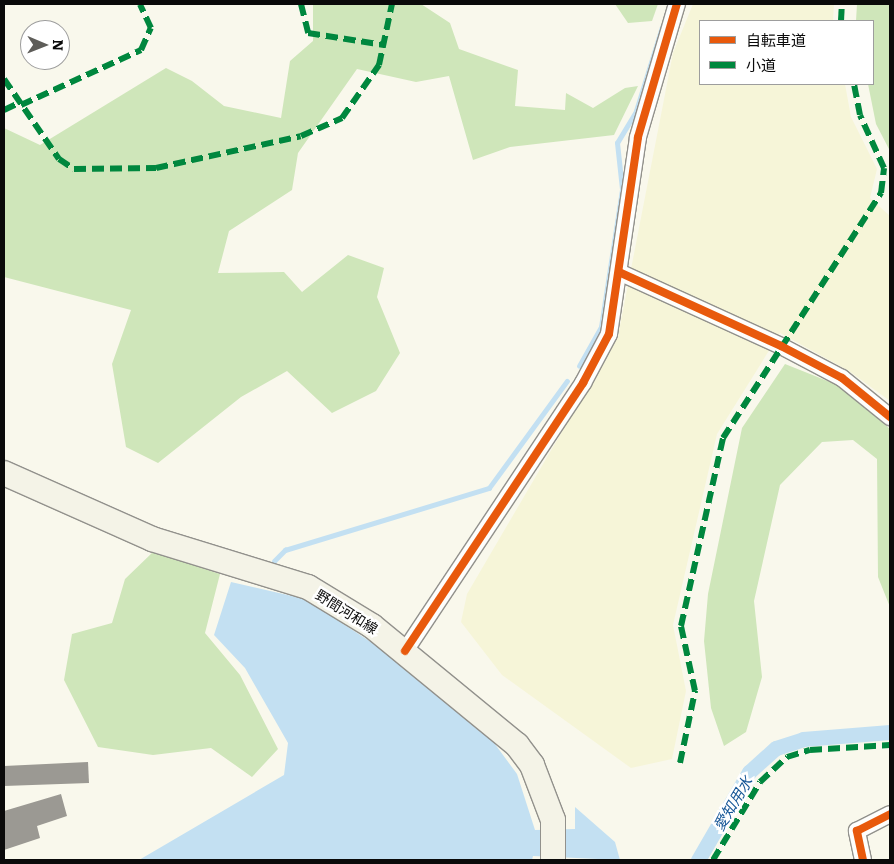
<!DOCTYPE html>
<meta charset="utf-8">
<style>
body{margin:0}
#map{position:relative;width:894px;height:864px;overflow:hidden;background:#f9f8ec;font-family:Literata,"Noto Sans JP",serif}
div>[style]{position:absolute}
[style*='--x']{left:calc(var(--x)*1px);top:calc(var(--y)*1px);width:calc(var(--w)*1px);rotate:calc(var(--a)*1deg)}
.farmland>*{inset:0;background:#f6f5d8}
.forest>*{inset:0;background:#cfe6ba}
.water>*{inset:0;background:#c3e0f2}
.stream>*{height:4.5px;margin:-2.25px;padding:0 2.25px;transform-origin:2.25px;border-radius:2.25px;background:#c3e0f2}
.canal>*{height:15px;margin:-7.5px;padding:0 7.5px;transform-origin:7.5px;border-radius:7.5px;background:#c3e0f2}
.building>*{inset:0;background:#9b9993}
.roads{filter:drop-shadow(1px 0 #92918c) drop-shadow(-1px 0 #92918c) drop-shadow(0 1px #92918c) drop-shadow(0 -1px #92918c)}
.street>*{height:16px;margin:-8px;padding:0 8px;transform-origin:8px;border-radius:8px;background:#fefefc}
.secondary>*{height:24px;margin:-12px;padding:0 12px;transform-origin:12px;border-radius:12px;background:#f4f3e7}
.quiet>*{height:6px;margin-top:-3px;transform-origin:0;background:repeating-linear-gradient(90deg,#00873e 0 12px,transparent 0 18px)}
.cycleway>*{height:8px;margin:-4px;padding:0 4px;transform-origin:4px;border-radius:4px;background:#e8590c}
span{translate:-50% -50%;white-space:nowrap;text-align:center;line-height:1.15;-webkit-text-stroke:5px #fff;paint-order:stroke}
.street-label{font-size:14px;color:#0a0a0a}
.water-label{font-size:15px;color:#175797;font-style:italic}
.frame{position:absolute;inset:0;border:5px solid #0a0a0a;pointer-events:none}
.legend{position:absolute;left:699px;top:20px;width:175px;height:65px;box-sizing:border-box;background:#fff;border:1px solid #9d9d9d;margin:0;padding:6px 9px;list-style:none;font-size:15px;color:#0a0a0a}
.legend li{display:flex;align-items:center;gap:10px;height:25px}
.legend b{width:25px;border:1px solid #9d9d9d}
.north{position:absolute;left:20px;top:20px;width:50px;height:50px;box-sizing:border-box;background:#fff;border:1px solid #9d9d9d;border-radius:50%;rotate:91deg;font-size:14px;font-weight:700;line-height:20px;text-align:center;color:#0a0a0a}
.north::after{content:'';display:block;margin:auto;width:18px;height:22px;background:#5e5d59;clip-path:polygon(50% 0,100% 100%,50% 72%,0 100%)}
</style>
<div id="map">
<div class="farmland">
<i style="clip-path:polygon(693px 4px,834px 4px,833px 21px,700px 21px,700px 84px,845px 84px,851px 117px,877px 169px,870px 198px,890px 216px,890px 401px,849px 371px,780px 333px,717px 434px,673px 625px,686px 691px,672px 759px,631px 768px,502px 675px,461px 622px,467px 594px,618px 336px,673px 53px)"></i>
</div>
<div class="forest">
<i style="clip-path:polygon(313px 4px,421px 4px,450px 23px,459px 49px,518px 70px,515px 106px,565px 110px,566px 93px,593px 108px,625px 88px,638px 86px,614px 135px,510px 147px,473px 160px,449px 76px,416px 82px,357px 69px,298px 153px,292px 190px,229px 231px,218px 273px,284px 272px,302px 292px,348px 255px,384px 268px,377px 297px,400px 353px,376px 391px,332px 413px,287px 371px,241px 397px,158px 463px,126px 447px,112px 364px,131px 310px,4px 277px,4px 128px,40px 145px,166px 68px,192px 81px,224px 106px,281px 118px,290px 61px,313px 41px)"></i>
<i style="clip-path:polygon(615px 4px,658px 4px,652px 21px,628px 23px)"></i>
<i style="clip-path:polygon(857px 4px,890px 4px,890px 151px,876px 124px,868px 84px,873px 84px,873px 21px,856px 21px)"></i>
<i style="clip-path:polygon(785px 364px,840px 386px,890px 429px,890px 607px,878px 577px,877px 459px,853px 440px,822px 442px,780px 485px,754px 601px,762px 677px,746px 732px,724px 746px,711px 708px,704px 641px,708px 594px,742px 428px)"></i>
<i style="clip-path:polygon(153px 552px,220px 574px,205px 633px,240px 675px,278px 749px,252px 777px,211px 748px,153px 755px,98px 747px,64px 680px,72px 634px,112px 623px,125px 579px)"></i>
</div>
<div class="water">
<i style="clip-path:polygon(231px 582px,305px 599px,400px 661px,489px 736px,517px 774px,535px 830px,575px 829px,575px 807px,615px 842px,620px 860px,533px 856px,532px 860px,139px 860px,284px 775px,288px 743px,245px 668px,214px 635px)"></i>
</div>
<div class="stream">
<i style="--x:579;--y:366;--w:45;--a:-60.6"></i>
<i style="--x:601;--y:327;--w:140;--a:-81.3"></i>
<i style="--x:622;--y:189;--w:46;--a:-96.2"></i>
<i style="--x:617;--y:143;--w:37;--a:-59"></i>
<i style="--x:636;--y:111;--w:88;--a:-72.8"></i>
<i style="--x:274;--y:561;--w:16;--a:-45"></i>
<i style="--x:285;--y:550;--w:213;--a:-16.9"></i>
<i style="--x:489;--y:488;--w:132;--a:-53.9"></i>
</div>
<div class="canal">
<i style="--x:698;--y:860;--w:102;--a:-59.9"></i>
<i style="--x:749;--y:772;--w:36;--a:-42"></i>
<i style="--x:776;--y:748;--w:28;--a:-18"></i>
<i style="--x:803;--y:739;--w:87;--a:-4.6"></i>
</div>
<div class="building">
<i style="clip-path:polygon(88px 762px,89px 783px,4px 786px,4px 766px)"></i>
<i style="clip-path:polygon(61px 794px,67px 816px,37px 826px,40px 838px,4px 850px,4px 811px)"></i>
</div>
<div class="roads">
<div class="street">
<i style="--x:621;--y:273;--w:176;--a:24.5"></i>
<i style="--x:781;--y:346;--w:69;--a:27.7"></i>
<i style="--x:842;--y:378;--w:62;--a:39.1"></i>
<i style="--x:405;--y:651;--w:322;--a:-56.4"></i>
<i style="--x:583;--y:383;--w:55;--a:-62"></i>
<i style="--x:609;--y:334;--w:199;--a:-81.6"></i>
<i style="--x:638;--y:137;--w:139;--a:-73.7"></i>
<i style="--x:863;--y:860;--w:30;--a:-102"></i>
<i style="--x:857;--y:831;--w:37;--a:-27"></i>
</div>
<div class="secondary">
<i style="--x:4;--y:473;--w:162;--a:24"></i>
<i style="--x:152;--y:539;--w:163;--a:17.1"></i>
<i style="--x:308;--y:587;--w:75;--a:31.4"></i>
<i style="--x:372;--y:626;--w:188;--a:39.4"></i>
<i style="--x:517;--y:745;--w:25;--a:53"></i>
<i style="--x:532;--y:765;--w:59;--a:69.1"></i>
<i style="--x:553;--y:820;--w:40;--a:90"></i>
</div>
</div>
<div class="quiet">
<i style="--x:301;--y:4;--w:30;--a:76"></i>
<i style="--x:308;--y:33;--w:77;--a:9"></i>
<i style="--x:841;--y:21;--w:17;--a:-87"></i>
<i style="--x:4;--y:79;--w:97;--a:55.5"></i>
<i style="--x:59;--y:159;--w:18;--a:34"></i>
<i style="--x:74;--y:169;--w:82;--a:-0.7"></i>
<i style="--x:156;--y:168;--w:148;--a:-12.4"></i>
<i style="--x:301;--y:136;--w:45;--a:-23.7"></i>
<i style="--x:342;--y:118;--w:65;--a:-55.1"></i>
<i style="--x:379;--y:65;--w:62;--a:-78"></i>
<i style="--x:21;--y:105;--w:132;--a:-24.6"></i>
<i style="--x:141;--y:50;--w:24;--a:-66"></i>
<i style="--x:151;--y:28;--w:26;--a:-115"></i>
<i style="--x:4;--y:110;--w:14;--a:-25"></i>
<i style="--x:680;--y:763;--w:74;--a:-78.2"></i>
<i style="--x:695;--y:691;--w:66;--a:-102.2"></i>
<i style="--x:681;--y:626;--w:193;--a:-77.4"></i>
<i style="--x:723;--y:438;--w:292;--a:-57.2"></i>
<i style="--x:881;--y:193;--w:25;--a:-83"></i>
<i style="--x:884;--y:168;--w:58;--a:-114.4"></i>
<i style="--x:860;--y:115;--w:32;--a:-101"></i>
<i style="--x:713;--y:860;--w:91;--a:-58.9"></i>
<i style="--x:760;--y:782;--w:37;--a:-43"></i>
<i style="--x:787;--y:757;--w:24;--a:-17"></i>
<i style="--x:810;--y:750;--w:80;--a:-3.6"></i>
</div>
<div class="cycleway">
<i style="--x:621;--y:273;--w:176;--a:24.5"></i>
<i style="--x:781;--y:346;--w:69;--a:27.7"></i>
<i style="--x:842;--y:378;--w:62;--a:39.1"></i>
<i style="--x:405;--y:651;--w:322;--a:-56.4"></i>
<i style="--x:583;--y:383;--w:55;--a:-62"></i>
<i style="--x:609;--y:334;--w:199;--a:-81.6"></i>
<i style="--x:638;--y:137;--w:139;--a:-73.7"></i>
<i style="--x:863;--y:860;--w:30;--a:-102"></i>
<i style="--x:857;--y:831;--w:37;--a:-27"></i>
</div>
<div class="street-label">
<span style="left:347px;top:611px;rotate:32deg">野間河和線</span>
</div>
<div class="water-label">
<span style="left:732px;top:803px;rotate:-59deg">愛知用水</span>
</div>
<div class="frame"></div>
<ul class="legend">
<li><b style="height:6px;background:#e8590c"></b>自転車道</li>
<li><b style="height:6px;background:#00873e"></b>小道</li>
</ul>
<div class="north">N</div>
</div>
